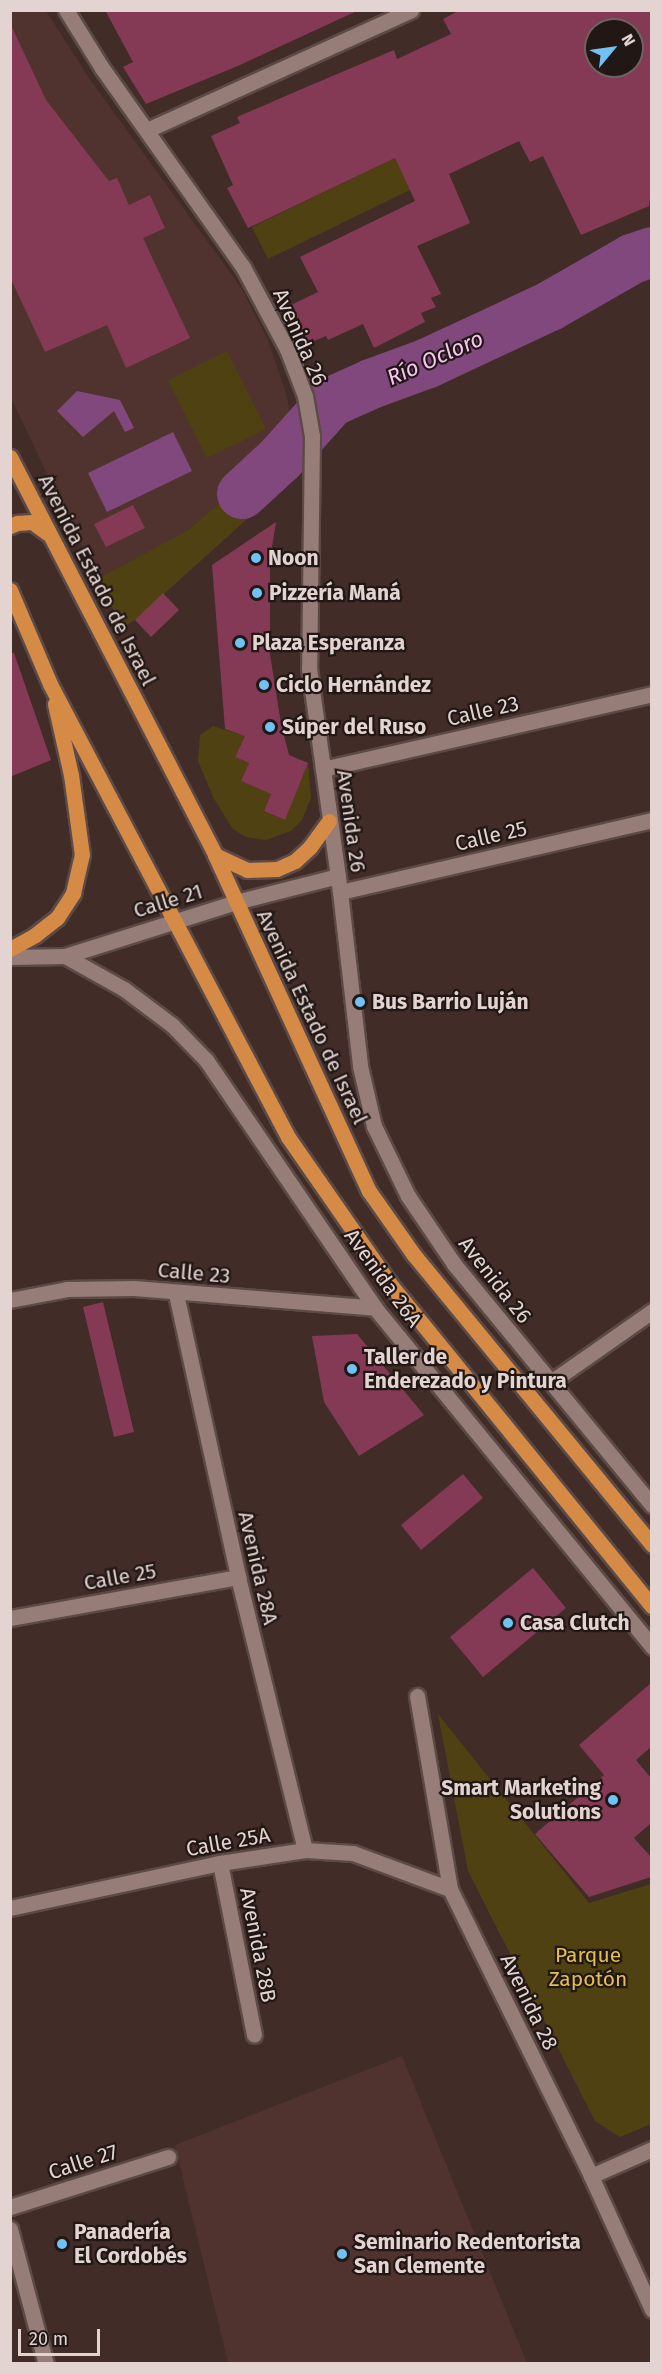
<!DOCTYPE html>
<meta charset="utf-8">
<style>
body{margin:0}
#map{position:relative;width:662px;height:2374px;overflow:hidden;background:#412c28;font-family:"Fira Sans",sans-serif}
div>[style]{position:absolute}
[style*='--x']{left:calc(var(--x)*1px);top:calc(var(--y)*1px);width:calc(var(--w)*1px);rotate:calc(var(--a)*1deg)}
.built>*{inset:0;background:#50332e}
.green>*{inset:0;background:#504112}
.water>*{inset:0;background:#80487d}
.river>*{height:50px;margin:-25px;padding:0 25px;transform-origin:25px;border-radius:25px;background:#80487d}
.building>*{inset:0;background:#843a55}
.roads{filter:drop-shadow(2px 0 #5c4a46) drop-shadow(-2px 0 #5c4a46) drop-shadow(0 2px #5c4a46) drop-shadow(0 -2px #5c4a46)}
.minor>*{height:15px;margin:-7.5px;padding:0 7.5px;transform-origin:7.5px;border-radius:7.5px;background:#977d78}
.major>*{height:15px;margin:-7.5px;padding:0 7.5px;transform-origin:7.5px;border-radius:7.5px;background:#d58b45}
.dots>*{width:16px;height:16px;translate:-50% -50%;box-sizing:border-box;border:3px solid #211715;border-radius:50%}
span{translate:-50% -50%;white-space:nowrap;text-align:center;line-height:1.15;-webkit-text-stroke:4.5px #211715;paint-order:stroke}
.street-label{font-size:21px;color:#e3d4d1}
.poi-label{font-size:21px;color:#e3d4d1;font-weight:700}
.left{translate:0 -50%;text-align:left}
.right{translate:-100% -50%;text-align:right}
.park-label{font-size:21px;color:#e4c04f}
.water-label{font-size:22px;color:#f7c5f2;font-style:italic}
.frame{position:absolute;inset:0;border:12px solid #e3d4d1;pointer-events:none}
.north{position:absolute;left:584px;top:18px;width:60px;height:60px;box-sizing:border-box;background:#211715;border:2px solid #6f6360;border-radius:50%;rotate:61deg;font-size:16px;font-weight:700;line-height:24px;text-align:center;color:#e3d4d1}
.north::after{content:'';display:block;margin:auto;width:21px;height:27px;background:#70c1f4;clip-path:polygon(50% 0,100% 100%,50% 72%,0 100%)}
.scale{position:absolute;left:18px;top:2329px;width:82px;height:27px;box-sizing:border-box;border:3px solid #e3d4d1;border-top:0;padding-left:8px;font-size:18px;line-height:21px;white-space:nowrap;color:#e3d4d1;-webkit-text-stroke:4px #211715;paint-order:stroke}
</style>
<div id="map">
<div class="built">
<i style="clip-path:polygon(10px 11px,46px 11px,91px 81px,240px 286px,267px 338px,285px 390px,294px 428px,261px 467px,188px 530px,97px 579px,11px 398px)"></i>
<i style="clip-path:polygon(402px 2056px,527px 2363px,228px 2363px,175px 2145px)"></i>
</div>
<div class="green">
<i style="clip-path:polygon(395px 158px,410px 190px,268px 259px,252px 227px)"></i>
<i style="clip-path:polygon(227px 351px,266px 429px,207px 458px,168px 380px)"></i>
<i style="clip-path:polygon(294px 428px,297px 449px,285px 485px,135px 620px,123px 627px,97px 579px,188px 530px,261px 467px)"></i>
<i style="clip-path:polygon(213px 726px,245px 736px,235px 757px,249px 763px,241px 781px,271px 794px,264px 811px,284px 820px,308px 763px,311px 798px,302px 820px,291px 831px,266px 840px,246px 837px,233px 829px,213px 797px,198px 761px,200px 735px)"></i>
<i style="clip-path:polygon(438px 1714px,589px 1903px,651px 1884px,651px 2124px,620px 2137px,595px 2121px,468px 1871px)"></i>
</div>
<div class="water">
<i style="clip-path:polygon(77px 391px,120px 400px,134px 428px,125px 432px,114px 411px,83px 437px,57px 411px)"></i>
<i style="clip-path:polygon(173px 432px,192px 471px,107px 512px,88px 473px)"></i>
</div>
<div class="river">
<i style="--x:242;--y:494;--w:53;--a:-42.7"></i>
<i style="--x:281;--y:458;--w:75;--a:-48.2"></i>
<i style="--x:331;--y:402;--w:44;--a:-24.2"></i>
<i style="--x:371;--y:384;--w:61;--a:-20.2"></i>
<i style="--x:428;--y:363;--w:135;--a:-25"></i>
<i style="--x:550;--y:306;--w:95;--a:-29.8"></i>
<i style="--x:632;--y:259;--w:21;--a:-19"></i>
</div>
<div class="building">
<i style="clip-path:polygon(105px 10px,359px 10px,240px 65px,146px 104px,123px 67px,133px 62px)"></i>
<i style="clip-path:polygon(evenodd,460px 10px,651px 10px,651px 190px,649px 206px,581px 235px,543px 156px,530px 162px,519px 141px,449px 174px,470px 223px,417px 246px,441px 294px,431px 298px,436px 307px,421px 313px,425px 322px,374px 348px,363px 324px,328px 340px,326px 336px,309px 343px,291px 305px,318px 292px,300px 257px,415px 201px,395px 158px,248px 228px,227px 188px,233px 185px,211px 136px,240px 123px,237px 117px,304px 88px,394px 50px,397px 59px,451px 34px,443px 19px,460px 10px,596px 30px,632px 30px,632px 66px,596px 66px,596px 30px)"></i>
<i style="clip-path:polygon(10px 23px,46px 100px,109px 181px,117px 178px,129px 205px,150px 195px,165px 228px,143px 238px,190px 338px,126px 368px,107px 325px,45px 352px,10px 277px)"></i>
<i style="clip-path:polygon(133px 505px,145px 528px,106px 547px,94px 524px)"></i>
<i style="clip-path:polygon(276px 522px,270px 560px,270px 654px,281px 724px,289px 755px,308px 763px,285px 820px,264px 811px,271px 794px,241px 781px,249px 763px,235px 757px,245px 736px,225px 729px,212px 565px)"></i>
<i style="clip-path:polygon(163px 593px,179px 610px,151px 637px,135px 620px)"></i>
<i style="clip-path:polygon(10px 653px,14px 653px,51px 760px,10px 777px)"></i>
<i style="clip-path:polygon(103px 1302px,134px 1432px,114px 1437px,83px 1307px)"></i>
<i style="clip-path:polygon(357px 1334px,424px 1415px,359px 1456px,324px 1402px,312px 1336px)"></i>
<i style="clip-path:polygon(463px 1474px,483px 1498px,421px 1550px,401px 1525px)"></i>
<i style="clip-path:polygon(533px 1568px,566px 1608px,483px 1677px,450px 1637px)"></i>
<i style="clip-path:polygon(651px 1683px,651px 1747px,636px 1760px,651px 1778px,651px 1823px,634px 1838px,651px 1857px,651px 1877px,589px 1897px,535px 1834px,604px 1775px,579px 1745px)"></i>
</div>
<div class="roads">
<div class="minor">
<i style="--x:66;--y:10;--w:68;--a:58.2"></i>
<i style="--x:102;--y:68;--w:244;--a:54.7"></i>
<i style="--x:243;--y:267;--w:93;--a:61.8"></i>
<i style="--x:287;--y:349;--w:50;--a:69"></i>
<i style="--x:305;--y:396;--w:41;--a:80.1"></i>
<i style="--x:312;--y:436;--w:232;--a:90.7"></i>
<i style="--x:309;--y:668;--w:226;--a:82.1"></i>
<i style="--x:340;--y:892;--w:175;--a:83.4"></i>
<i style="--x:360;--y:1066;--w:62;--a:76.9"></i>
<i style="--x:374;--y:1126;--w:78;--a:64.1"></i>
<i style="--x:408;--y:1196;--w:82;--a:55.9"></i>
<i style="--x:454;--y:1264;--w:312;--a:50.6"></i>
<i style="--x:147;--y:130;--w:290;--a:-24.4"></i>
<i style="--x:323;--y:769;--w:337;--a:-12.8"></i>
<i style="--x:340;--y:892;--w:320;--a:-13"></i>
<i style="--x:65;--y:956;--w:68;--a:29.2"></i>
<i style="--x:124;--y:989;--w:60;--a:36.9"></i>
<i style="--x:172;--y:1025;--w:49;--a:45.8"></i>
<i style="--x:206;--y:1060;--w:300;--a:55.7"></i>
<i style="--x:375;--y:1308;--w:438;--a:50.7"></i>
<i style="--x:10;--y:957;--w:55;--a:-1"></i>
<i style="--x:65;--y:956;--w:179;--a:-17.5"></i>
<i style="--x:236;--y:902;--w:105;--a:-14.3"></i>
<i style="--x:176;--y:1294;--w:290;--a:77.6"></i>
<i style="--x:238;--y:1577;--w:281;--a:76.2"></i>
<i style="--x:10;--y:1300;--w:58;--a:-10.9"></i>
<i style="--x:67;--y:1289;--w:67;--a:-0.9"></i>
<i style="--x:134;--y:1288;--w:242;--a:4.7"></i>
<i style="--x:551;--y:1382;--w:123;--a:-35.1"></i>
<i style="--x:10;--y:1618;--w:232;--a:-10.2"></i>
<i style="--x:417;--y:1696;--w:196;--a:80.3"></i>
<i style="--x:450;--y:1889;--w:320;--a:63.8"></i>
<i style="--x:591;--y:2176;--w:147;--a:65.5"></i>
<i style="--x:220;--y:1863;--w:175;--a:78.8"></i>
<i style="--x:10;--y:1908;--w:215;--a:-12.1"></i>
<i style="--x:220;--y:1863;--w:86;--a:-8.7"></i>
<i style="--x:305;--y:1850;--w:48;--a:3.6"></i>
<i style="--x:353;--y:1853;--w:103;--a:20.4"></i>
<i style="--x:591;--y:2176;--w:67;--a:-23.9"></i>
<i style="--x:10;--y:2207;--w:166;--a:-17.6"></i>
<i style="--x:10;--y:2229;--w:140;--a:75.1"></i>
</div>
<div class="major">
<i style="--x:10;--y:457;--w:448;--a:62.7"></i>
<i style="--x:215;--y:855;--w:370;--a:65.4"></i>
<i style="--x:369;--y:1191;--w:78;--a:54.9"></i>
<i style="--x:414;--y:1255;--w:375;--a:50.6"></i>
<i style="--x:10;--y:526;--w:8;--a:-23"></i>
<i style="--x:17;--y:523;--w:15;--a:-4"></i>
<i style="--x:32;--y:522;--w:19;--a:36"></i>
<i style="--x:10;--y:590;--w:102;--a:66.9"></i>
<i style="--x:50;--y:684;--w:512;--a:62.28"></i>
<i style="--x:288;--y:1137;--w:179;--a:55.2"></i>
<i style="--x:390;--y:1284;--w:415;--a:50.9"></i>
<i style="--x:215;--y:855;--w:35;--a:25"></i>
<i style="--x:247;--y:870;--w:30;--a:-2"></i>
<i style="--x:277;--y:869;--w:20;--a:-24"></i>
<i style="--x:295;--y:861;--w:21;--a:-43"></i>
<i style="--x:310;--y:847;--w:32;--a:-54"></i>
<i style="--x:10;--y:949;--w:29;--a:-29"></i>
<i style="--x:35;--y:935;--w:28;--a:-38"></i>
<i style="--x:57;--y:918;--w:30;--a:-57"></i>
<i style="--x:73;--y:893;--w:39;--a:-77"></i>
<i style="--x:82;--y:855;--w:81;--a:-97.8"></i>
<i style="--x:71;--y:775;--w:73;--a:-102.7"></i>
</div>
</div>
<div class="dots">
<i style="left:256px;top:558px;background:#70c1f4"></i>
<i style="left:257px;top:593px;background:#70c1f4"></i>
<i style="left:240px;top:643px;background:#70c1f4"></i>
<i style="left:264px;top:685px;background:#70c1f4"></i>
<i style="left:270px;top:727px;background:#70c1f4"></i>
<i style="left:360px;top:1002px;background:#70c1f4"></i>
<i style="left:352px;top:1369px;background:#70c1f4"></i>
<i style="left:508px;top:1623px;background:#70c1f4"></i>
<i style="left:613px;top:1800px;background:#70c1f4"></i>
<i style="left:62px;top:2244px;background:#70c1f4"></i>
<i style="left:342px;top:2254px;background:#70c1f4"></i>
</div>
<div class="street-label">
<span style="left:300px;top:337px;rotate:66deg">Avenida 26</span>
<span style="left:97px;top:580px;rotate:63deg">Avenida Estado de Israel</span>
<span style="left:483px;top:711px;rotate:-13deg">Calle 23</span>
<span style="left:351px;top:821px;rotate:82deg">Avenida 26</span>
<span style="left:491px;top:836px;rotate:-13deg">Calle 25</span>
<span style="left:168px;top:901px;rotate:-17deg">Calle 21</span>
<span style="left:312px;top:1017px;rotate:65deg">Avenida Estado de Israel</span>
<span style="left:194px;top:1273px;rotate:5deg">Calle 23</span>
<span style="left:383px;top:1278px;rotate:54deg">Avenida 26A</span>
<span style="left:495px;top:1280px;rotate:52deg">Avenida 26</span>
<span style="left:258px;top:1568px;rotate:77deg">Avenida 28A</span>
<span style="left:120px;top:1577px;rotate:-10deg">Calle 25</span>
<span style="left:228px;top:1842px;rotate:-10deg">Calle 25A</span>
<span style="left:258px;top:1945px;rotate:79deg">Avenida 28B</span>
<span style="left:529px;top:2002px;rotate:64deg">Avenida 28</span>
<span style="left:83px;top:2162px;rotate:-18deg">Calle 27</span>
</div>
<div class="poi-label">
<span class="left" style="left:268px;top:558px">Noon</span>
<span class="left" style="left:269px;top:593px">Pizzería Maná</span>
<span class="left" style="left:252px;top:643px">Plaza Esperanza</span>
<span class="left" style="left:276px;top:685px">Ciclo Hernández</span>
<span class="left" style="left:282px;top:727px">Súper del Ruso</span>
<span class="left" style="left:372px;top:1002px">Bus Barrio Luján</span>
<span class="left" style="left:364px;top:1369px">Taller de<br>Enderezado y Pintura</span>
<span class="left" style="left:520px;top:1623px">Casa Clutch</span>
<span class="right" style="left:601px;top:1800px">Smart Marketing<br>Solutions</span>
<span class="left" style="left:74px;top:2244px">Panadería<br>El Cordobés</span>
<span class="left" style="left:354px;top:2254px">Seminario Redentorista<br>San Clemente</span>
</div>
<div class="park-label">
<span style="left:588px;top:1967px">Parque<br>Zapotón</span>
</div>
<div class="water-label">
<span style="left:435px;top:358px;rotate:-24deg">Río Ocloro</span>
</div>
<div class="frame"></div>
<div class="north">N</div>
<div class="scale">20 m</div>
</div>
